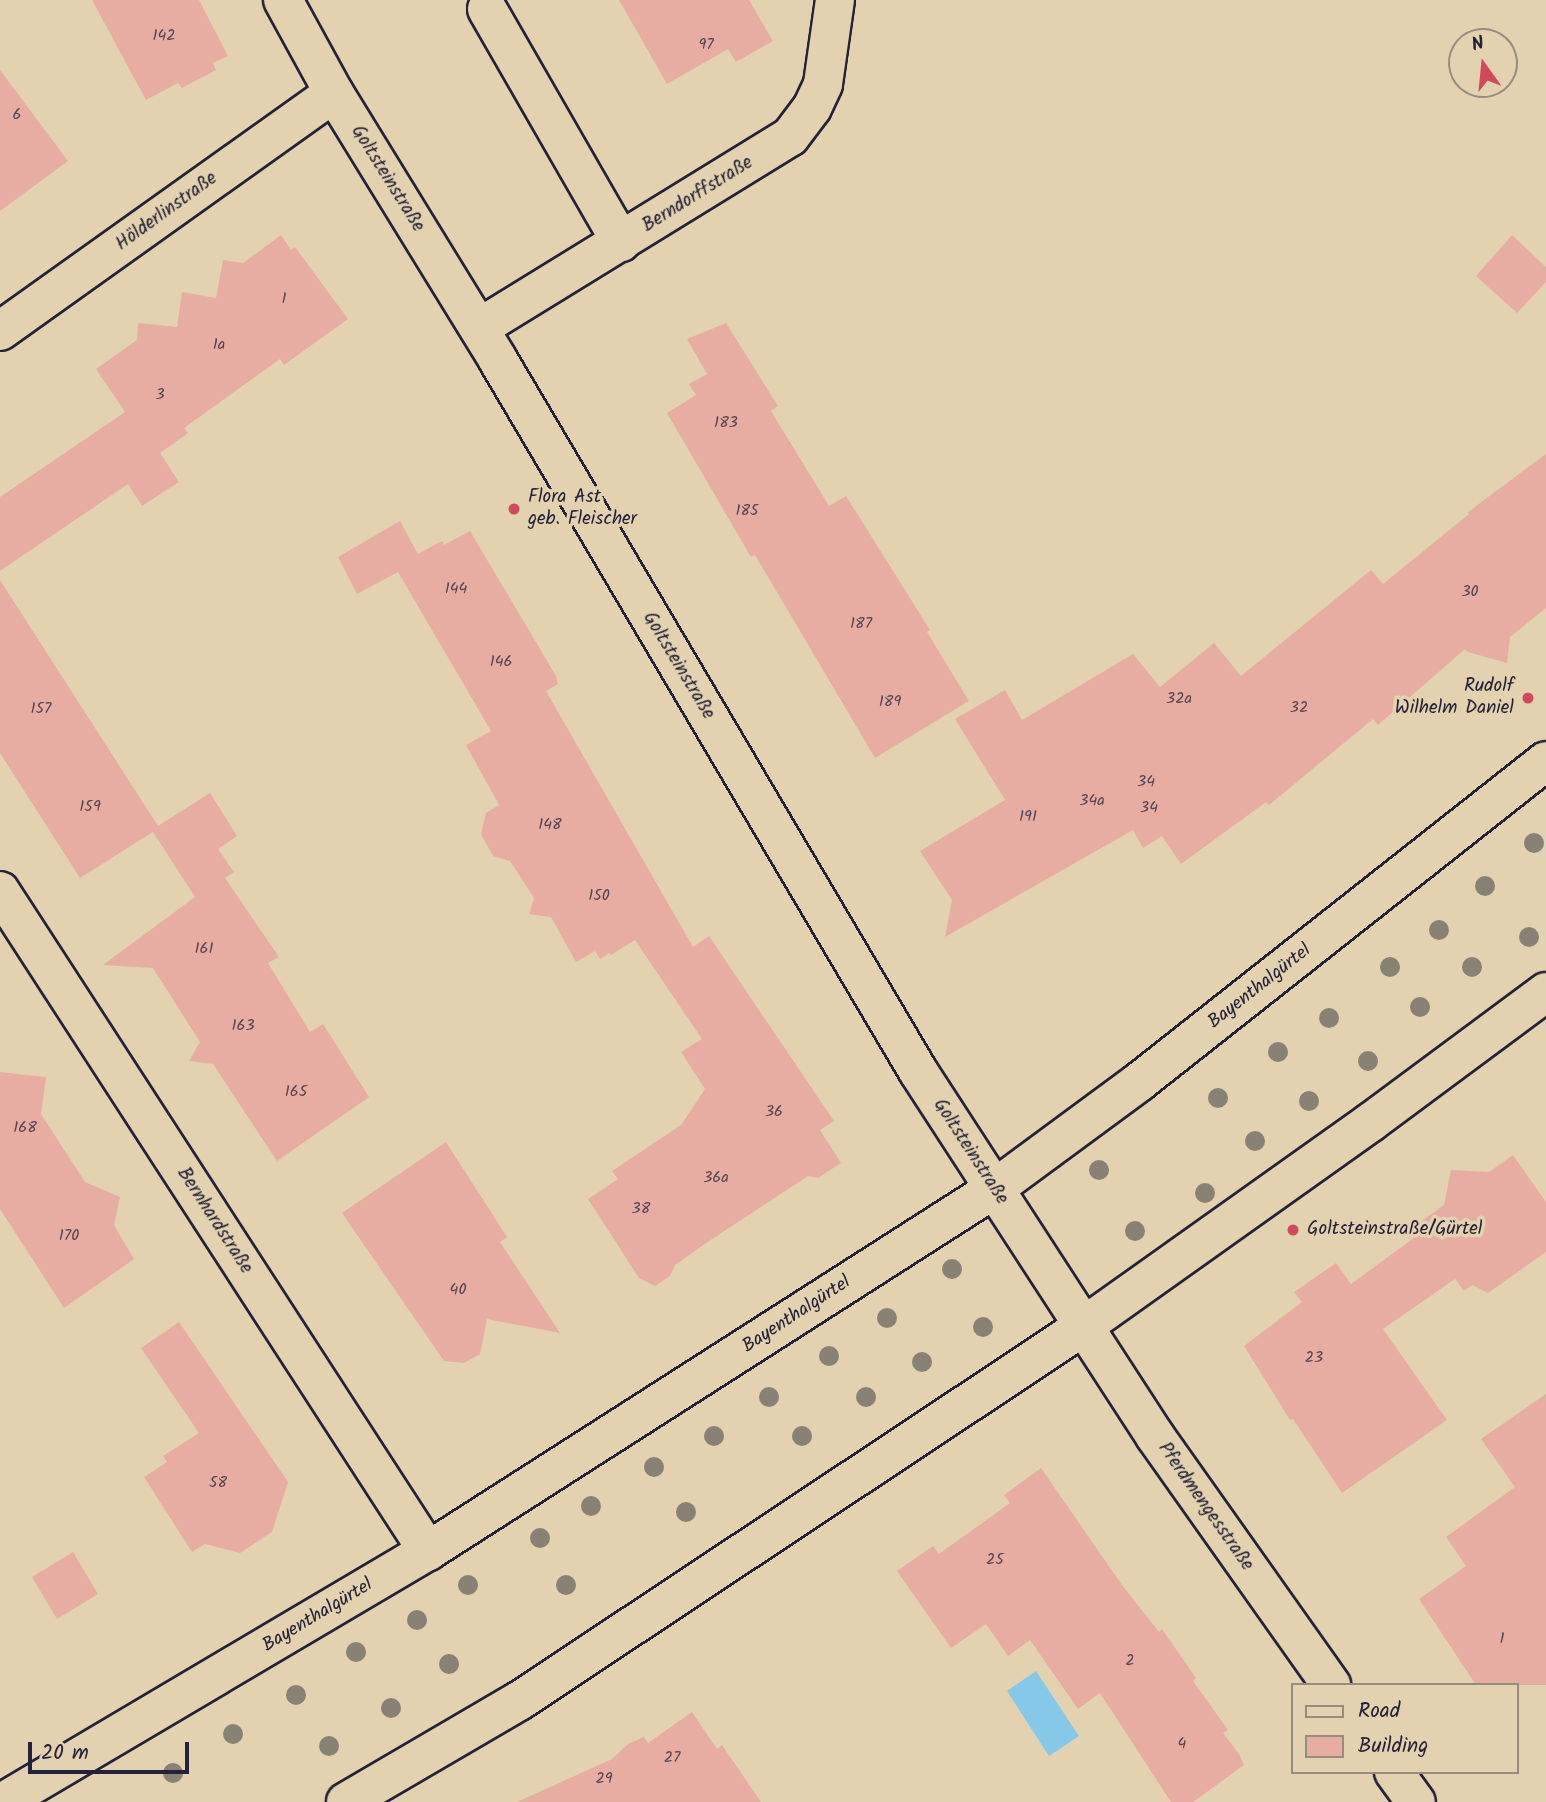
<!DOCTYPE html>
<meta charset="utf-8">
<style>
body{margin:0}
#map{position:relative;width:1546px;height:1802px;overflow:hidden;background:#e3d2af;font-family:Kalam,sans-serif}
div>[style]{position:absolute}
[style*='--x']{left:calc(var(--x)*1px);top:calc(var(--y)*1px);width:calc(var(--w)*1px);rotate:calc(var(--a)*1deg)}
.water>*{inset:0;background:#86c8e7}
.building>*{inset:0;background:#e7ada3}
.roads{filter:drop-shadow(2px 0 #22223b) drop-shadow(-2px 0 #22223b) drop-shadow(0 2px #22223b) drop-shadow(0 -2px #22223b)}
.minor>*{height:38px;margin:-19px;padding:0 19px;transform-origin:19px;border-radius:19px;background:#e3d2af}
.major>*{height:38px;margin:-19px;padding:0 19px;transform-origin:19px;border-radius:19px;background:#e3d2af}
.trees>*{width:20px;height:20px;margin:-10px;border-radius:50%;background:#878176}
.dots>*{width:19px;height:19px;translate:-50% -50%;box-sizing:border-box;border:4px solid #e3d2af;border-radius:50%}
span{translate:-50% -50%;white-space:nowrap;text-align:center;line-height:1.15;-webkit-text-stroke:7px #e3d2af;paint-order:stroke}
.number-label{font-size:16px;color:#534555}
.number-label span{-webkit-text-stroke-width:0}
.street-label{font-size:19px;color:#22223b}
.poi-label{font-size:19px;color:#22223b}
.left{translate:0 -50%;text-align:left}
.right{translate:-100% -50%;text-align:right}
.legend{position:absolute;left:1291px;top:1683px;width:228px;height:91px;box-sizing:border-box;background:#e3d2af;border:2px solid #968c81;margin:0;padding:9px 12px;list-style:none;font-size:21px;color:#22223b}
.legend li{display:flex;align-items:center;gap:14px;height:35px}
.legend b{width:35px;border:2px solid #968c81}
.north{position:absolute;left:1448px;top:28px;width:70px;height:70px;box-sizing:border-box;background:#e3d2af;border:2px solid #968c81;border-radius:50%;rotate:345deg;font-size:19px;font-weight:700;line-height:28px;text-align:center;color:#22223b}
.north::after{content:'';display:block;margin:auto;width:24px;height:32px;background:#d1495b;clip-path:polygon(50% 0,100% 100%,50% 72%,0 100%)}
.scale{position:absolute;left:28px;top:1742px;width:161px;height:32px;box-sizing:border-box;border:4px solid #22223b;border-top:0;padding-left:9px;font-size:21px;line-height:24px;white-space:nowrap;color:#22223b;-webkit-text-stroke:5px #e3d2af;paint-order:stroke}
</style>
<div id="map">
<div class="water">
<i style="clip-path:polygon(1036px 1671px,1079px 1736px,1049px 1756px,1007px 1691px)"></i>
</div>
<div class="building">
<i style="clip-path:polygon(92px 0,199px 0,228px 56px,213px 63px,216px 70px,182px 88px,178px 83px,146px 100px)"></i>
<i style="clip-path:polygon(619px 0,749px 0,773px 41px,736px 62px,728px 49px,667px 84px)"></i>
<i style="clip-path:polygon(0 70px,68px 161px,0 211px)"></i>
<i style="clip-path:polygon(281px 235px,291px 250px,295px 247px,348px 319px,284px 365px,280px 359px,184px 428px,188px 433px,160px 453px,179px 482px,142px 506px,128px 484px,0 571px,0 497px,125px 412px,96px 369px,137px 340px,138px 323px,177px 327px,182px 292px,216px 298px,223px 260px,243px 263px)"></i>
<i style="clip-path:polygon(1512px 235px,1546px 267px,1546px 282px,1517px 313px,1476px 276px)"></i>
<i style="clip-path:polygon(726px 323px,778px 406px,771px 411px,829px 506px,846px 496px,930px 630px,927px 632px,969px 701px,875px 758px,755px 555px,751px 557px,667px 413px,696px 395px,689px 384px,707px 374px,687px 339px)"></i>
<i style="clip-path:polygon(1546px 454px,1546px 608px,1510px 637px,1507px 663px,1468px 652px,1465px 649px,1378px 725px,1373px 719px,1269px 805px,1266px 802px,1181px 864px,1162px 836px,1143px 848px,1133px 830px,945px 937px,952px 900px,920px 851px,1005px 800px,955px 719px,1005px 690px,1022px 720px,1133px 654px,1160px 687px,1214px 643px,1241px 676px,1371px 570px,1383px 584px,1469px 514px,1468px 512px)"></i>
<i style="clip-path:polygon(400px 521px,418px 554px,442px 541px,444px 545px,470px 531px,556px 676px,558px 684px,546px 691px,693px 947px,709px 936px,834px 1121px,820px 1130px,841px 1163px,818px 1178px,808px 1176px,709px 1241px,675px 1265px,670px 1276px,655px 1286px,639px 1278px,588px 1199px,618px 1179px,612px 1171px,681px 1125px,705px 1089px,681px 1052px,702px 1039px,635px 940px,611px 955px,609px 953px,600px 959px,595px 951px,576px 962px,551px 917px,529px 914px,534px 898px,510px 861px,493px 856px,481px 834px,486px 813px,499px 805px,466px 745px,491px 731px,398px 572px,357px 594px,338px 557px)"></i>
<i style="clip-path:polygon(0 580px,158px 826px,210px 793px,237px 836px,218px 849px,234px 872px,225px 878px,279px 957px,268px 963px,310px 1032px,323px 1024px,369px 1097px,277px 1161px,213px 1064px,189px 1061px,200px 1042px,153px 968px,103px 965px,195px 897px,153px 832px,80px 878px,0 753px)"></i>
<i style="clip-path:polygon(0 1072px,46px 1077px,41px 1114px,85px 1182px,120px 1197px,114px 1225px,134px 1259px,64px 1308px,0 1209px)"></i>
<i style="clip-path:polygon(446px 1142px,507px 1237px,500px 1242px,560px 1333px,487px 1319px,480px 1354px,464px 1363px,444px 1361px,342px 1213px)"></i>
<i style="clip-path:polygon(1513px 1155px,1546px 1202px,1546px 1252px,1488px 1293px,1472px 1285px,1464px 1291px,1455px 1279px,1383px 1329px,1447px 1420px,1342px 1493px,1293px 1419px,1290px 1420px,1244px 1346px,1302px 1302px,1294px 1292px,1336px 1263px,1351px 1284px,1422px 1232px,1416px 1225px,1444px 1205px,1451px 1170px,1489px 1172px)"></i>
<i style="clip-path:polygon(179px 1322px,288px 1482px,272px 1532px,240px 1553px,205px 1544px,192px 1552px,144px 1477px,167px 1462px,163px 1456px,199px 1433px,141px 1348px)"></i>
<i style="clip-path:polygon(1546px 1394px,1546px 1685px,1476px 1685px,1419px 1599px,1466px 1566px,1446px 1537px,1515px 1487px,1481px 1439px)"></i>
<i style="clip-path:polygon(1041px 1468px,1122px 1585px,1159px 1632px,1162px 1629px,1196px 1678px,1193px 1681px,1228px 1730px,1223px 1733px,1239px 1754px,1244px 1765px,1193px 1802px,1171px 1802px,1100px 1693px,1078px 1709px,1030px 1640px,1008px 1656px,986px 1624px,951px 1648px,897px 1571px,933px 1546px,939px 1554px,1010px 1503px,1004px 1495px)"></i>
<i style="clip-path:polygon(73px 1552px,98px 1594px,57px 1619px,32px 1577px)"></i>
<i style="clip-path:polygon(692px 1712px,717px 1749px,722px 1745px,761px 1802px,517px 1802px,612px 1759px,628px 1744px,644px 1737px,648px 1743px)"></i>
</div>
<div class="roads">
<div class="minor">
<i style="--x:283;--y:0;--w:106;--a:61.3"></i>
<i style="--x:334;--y:93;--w:313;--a:58.4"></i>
<i style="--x:498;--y:360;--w:826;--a:59.43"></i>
<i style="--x:918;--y:1071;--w:435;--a:57"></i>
<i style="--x:1155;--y:1436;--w:305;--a:54.7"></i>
<i style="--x:487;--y:9;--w:269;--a:60.1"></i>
<i style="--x:479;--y:328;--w:365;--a:-31.6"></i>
<i style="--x:790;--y:137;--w:36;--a:-53"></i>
<i style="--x:812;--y:108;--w:26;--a:-65"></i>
<i style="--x:823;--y:84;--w:85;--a:-81.9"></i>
<i style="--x:0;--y:331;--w:410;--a:-35.5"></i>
<i style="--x:0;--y:891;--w:787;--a:57.04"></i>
<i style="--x:1394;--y:1772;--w:37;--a:54"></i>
</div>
<div class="major">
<i style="--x:3;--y:1802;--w:494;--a:-30.6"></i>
<i style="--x:428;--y:1551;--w:672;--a:-32.6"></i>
<i style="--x:994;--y:1189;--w:180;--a:-36.4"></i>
<i style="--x:1139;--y:1082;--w:518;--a:-38.26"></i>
<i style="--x:346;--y:1802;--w:200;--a:-30.3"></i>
<i style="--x:519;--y:1701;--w:678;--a:-33.57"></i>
<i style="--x:1084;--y:1326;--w:352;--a:-35.4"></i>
<i style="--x:1371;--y:1122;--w:218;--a:-36.6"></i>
</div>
</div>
<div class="trees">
<i style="left:1534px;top:843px"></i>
<i style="left:1485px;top:886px"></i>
<i style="left:1439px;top:930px"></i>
<i style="left:1529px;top:937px"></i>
<i style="left:1390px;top:967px"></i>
<i style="left:1472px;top:967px"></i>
<i style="left:1420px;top:1007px"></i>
<i style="left:1329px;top:1018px"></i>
<i style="left:1278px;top:1052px"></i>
<i style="left:1368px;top:1061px"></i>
<i style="left:1218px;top:1098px"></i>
<i style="left:1309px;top:1101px"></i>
<i style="left:1255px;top:1141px"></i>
<i style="left:1099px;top:1170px"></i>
<i style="left:1205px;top:1193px"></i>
<i style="left:1135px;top:1231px"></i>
<i style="left:952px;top:1269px"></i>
<i style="left:887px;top:1318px"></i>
<i style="left:983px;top:1327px"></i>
<i style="left:829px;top:1356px"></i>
<i style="left:922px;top:1362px"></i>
<i style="left:769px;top:1397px"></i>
<i style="left:866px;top:1397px"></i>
<i style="left:714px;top:1436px"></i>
<i style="left:802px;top:1436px"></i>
<i style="left:654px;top:1467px"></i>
<i style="left:591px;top:1506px"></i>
<i style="left:686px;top:1512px"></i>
<i style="left:540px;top:1538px"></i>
<i style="left:468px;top:1585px"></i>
<i style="left:566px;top:1585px"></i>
<i style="left:417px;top:1620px"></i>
<i style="left:356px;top:1652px"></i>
<i style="left:449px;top:1664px"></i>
<i style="left:296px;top:1695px"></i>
<i style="left:391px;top:1708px"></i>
<i style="left:233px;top:1734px"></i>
<i style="left:329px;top:1746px"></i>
<i style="left:173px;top:1773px"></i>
</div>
<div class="dots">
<i style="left:514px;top:509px;background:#d1495b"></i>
<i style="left:1528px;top:698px;background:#d1495b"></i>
<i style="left:1293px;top:1230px;background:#d1495b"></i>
</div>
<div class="number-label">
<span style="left:164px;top:36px">142</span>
<span style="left:706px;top:45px">97</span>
<span style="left:17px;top:115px">6</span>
<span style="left:284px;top:299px">1</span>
<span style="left:219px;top:345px">1a</span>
<span style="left:160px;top:395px">3</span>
<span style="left:726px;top:423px">183</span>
<span style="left:747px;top:511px">185</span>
<span style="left:456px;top:589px">144</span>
<span style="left:1470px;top:592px">30</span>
<span style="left:861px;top:624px">187</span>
<span style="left:501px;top:662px">146</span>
<span style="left:1179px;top:699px">32a</span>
<span style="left:890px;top:702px">189</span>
<span style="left:1299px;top:708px">32</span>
<span style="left:41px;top:709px">157</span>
<span style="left:1146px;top:782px">34</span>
<span style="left:1092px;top:801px">34a</span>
<span style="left:90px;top:807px">159</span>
<span style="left:1149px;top:808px">34</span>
<span style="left:1028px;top:817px">191</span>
<span style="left:550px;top:825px">148</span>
<span style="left:599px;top:896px">150</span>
<span style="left:204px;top:949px">161</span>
<span style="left:243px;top:1026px">163</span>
<span style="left:296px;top:1092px">165</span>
<span style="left:774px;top:1112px">36</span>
<span style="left:25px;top:1128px">168</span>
<span style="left:716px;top:1178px">36a</span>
<span style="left:641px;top:1209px">38</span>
<span style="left:69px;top:1236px">170</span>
<span style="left:458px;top:1290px">40</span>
<span style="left:1314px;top:1358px">23</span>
<span style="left:218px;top:1483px">58</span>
<span style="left:995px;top:1560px">25</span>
<span style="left:1502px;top:1639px">1</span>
<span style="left:1130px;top:1661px">2</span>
<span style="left:1182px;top:1744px">4</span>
<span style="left:672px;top:1758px">27</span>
<span style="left:604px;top:1779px">29</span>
</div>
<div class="street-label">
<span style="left:387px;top:179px;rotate:58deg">Goltsteinstraße</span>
<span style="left:698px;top:195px;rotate:-32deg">Berndorffstraße</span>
<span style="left:167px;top:212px;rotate:-36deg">Hölderlinstraße</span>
<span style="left:678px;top:666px;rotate:59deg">Goltsteinstraße</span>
<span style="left:1260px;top:987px;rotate:-38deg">Bayenthalgürtel</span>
<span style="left:970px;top:1152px;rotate:57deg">Goltsteinstraße</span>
<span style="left:214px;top:1221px;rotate:57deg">Bernhardstraße</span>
<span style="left:797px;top:1315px;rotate:-33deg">Bayenthalgürtel</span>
<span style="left:1205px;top:1507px;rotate:55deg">Pferdmengesstraße</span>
<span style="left:318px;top:1616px;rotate:-31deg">Bayenthalgürtel</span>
</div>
<div class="poi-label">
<span class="left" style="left:528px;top:509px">Flora Ast<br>geb. Fleischer</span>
<span class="right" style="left:1514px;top:698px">Rudolf<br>Wilhelm Daniel</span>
<span class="left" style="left:1307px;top:1230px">Goltsteinstraße/Gürtel</span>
</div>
<ul class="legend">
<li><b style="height:9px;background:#e3d2af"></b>Road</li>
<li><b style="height:19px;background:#e7ada3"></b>Building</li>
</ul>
<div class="north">N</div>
<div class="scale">20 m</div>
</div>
